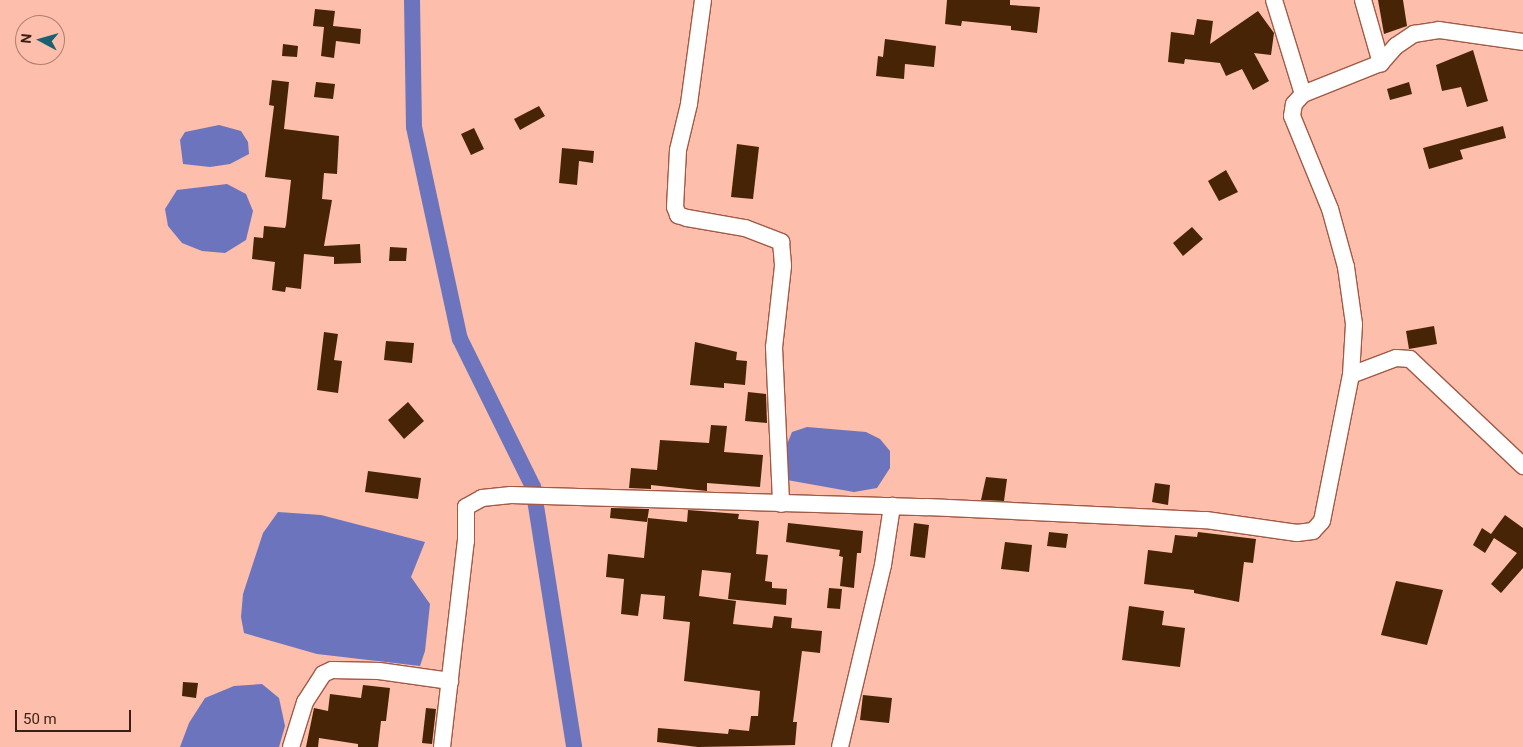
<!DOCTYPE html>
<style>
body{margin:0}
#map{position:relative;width:1523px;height:747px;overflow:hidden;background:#fdbeab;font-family:Roboto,sans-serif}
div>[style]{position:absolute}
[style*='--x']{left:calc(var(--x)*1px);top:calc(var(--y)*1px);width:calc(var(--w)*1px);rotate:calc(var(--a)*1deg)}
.water>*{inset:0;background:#6b74bd}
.canal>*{height:16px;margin:-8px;padding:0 8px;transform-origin:8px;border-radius:8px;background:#6b74bd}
.building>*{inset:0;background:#472405}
.roads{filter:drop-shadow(1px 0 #a15a46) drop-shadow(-1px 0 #a15a46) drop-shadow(0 1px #a15a46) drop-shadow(0 -1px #a15a46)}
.street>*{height:16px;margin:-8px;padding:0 8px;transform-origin:8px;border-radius:8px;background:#fff}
span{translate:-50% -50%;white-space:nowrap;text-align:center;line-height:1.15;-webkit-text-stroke:5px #fdbeab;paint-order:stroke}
.north{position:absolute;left:15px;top:15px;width:50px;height:50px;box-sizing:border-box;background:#fdbeab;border:1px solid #af7e6f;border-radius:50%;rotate:276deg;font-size:14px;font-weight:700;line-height:20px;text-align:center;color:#3b1e15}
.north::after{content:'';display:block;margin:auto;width:18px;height:22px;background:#196071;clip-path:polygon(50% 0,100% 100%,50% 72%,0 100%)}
.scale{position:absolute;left:15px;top:710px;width:116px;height:22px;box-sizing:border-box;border:2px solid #3b1e15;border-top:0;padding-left:6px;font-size:15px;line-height:18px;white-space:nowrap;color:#3b1e15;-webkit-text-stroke:4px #fdbeab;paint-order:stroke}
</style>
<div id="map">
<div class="water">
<i style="clip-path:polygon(219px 125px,241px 131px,248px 142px,249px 154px,230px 164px,210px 167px,183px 164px,180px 140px,185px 132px)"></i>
<i style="clip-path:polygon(227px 184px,246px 194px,253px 211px,246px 240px,225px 253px,202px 251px,182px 243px,168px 226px,165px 209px,177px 190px)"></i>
<i style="clip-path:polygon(807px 427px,866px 432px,880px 439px,890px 451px,890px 468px,877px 488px,854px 492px,787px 480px,786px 447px,792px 432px)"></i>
<i style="clip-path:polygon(278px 512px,321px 515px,425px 542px,411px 577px,430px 604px,425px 651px,420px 666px,317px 654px,244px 633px,241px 617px,243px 594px,263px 533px)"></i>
<i style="clip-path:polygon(262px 684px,279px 698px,285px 726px,279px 747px,180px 747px,189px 723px,205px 698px,234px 686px)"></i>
</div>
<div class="canal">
<i style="--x:412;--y:0;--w:127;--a:89.1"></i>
<i style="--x:414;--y:127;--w:217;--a:77.8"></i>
<i style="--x:460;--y:339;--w:165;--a:63.7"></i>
<i style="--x:533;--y:487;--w:263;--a:81"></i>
</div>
<div class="building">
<i style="clip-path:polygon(947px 0,1010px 0,1010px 5px,1040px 7px,1037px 33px,1011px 30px,1011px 26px,962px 21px,961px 26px,945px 24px)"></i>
<i style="clip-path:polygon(1378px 0,1403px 0,1407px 26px,1384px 34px)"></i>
<i style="clip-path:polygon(315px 9px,335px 11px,333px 26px,361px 29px,360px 44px,336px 41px,334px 58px,321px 56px,324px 27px,313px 26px)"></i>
<i style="clip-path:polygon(1258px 11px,1274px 33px,1271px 55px,1254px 53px,1269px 81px,1253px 90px,1242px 69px,1226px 76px,1220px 63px,1185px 59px,1184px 64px,1168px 62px,1171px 32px,1194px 35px,1197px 19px,1213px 21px,1210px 44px)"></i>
<i style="clip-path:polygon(885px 39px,936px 46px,934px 67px,905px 64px,904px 79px,876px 76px,878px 56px,883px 57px)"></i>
<i style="clip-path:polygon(283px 44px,298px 46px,297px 57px,282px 56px)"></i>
<i style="clip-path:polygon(1473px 50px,1488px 101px,1467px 107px,1461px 87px,1442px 91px,1436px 65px)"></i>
<i style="clip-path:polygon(272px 80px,289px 82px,284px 129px,339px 136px,337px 174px,324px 173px,322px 199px,332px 200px,324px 246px,360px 244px,361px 263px,334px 264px,334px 257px,304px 254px,301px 289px,286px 287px,285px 292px,272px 290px,275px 262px,252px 259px,254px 237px,263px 238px,264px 226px,285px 228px,286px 225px,291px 180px,265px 177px,274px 106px,269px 105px)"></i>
<i style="clip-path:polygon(316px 82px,335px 84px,333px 99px,314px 97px)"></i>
<i style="clip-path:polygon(1409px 82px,1412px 94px,1390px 100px,1387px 89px)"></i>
<i style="clip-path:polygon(539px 106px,545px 116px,520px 130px,514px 119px)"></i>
<i style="clip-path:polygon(1503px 126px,1506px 138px,1460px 150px,1463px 159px,1429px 169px,1423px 148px)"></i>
<i style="clip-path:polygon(474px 128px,484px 149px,471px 155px,461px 134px)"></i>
<i style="clip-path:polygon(737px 144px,759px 147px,753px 199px,731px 197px)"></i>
<i style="clip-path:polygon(562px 148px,594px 151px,593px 163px,579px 161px,577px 185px,559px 183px)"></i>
<i style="clip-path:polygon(1226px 170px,1238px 192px,1219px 201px,1208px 181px)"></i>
<i style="clip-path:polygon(1192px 227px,1203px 239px,1183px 256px,1173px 243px)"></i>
<i style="clip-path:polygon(390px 247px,407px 248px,406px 261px,389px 261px)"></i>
<i style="clip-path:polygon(1434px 326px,1437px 344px,1409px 349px,1406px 331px)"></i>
<i style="clip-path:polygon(324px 332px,338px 334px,334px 360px,342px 361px,338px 393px,317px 390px)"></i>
<i style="clip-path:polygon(386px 341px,414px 343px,412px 363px,384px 360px)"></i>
<i style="clip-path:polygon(695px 342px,737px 352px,736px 360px,747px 361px,745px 385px,724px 383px,724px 388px,690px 385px)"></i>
<i style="clip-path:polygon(748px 392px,766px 394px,767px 423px,745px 421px)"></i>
<i style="clip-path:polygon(408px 402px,424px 421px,404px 439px,388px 420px)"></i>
<i style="clip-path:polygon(711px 425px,727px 426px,724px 452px,763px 455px,760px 487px,707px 483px,707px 491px,651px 485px,651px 489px,629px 488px,631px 468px,657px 470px,660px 440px,709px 443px)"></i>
<i style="clip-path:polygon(368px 471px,421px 478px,418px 499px,365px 492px)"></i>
<i style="clip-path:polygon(986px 477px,1007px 479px,1004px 501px,981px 500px)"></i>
<i style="clip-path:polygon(1155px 483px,1170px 485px,1168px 505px,1152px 502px)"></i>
<i style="clip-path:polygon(611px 508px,649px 509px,647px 522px,610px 518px)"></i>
<i style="clip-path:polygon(688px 510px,739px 514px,738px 519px,759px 521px,756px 554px,768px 555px,765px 581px,772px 582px,772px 588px,787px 589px,786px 605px,728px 599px,731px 573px,702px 570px,699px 596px,736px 601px,733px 624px,772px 628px,774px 616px,792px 618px,791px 628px,822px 631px,820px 653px,802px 651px,793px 722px,797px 722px,795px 745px,698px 747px,657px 742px,658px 728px,728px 734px,729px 729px,749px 731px,751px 716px,758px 716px,760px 691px,684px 681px,690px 622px,663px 619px,665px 596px,641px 594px,638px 616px,621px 614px,624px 579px,606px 577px,608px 554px,644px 558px,648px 518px,687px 522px)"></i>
<i style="clip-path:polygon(1505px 515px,1523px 528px,1523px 568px,1501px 593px,1491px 584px,1517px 553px,1494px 538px,1485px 553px,1473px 545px,1482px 528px,1491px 534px)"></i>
<i style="clip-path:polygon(788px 523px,863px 531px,861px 553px,857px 553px,854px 588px,840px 586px,843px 557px,839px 556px,840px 550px,786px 542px)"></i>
<i style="clip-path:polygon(914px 523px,929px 525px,925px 558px,910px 556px)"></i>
<i style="clip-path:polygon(1049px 532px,1068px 534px,1066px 548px,1047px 546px)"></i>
<i style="clip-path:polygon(1198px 532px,1256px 539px,1253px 563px,1244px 562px,1239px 602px,1194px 593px,1194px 590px,1144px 584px,1148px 550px,1172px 553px,1175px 535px,1197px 537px)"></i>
<i style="clip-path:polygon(1005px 542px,1032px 545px,1029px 572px,1001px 569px)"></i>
<i style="clip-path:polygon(1396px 581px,1443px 590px,1427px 645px,1381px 635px)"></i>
<i style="clip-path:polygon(829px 588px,842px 589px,840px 609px,827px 608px)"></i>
<i style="clip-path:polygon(1129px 606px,1164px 611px,1162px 625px,1185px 628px,1180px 667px,1122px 660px)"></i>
<i style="clip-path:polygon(183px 682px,198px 683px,196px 698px,182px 696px)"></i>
<i style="clip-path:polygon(363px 685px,390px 688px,386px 721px,381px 721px,378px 747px,358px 747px,358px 744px,319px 738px,318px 747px,306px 747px,314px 708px,328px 711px,330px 694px,361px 698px)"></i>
<i style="clip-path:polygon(863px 695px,892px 698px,889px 723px,860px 720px)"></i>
<i style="clip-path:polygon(426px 708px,436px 709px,432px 744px,422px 743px)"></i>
</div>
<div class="roads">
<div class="street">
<i style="--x:703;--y:0;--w:105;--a:97.7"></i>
<i style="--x:689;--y:104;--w:47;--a:103.4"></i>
<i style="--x:678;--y:150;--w:57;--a:93"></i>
<i style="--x:675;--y:207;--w:9;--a:69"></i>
<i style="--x:678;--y:215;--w:9;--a:18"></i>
<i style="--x:687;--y:218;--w:59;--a:9.8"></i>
<i style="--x:745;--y:228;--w:39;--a:21"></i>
<i style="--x:781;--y:242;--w:24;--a:85"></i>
<i style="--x:783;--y:266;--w:81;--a:96.3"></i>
<i style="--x:774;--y:347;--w:157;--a:87.4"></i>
<i style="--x:1274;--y:0;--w:98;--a:72.9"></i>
<i style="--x:1363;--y:0;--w:66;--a:74.1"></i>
<i style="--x:1351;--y:375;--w:48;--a:-20.7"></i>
<i style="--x:1396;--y:358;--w:14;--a:4"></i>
<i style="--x:1410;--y:359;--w:156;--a:43.4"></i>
<i style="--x:291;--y:747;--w:47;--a:-72.7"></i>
<i style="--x:305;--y:702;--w:33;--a:-57"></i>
<i style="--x:323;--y:674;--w:10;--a:-24"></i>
<i style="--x:332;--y:670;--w:47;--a:1.2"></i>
<i style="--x:379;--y:671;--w:72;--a:8"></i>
<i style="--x:442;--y:747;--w:207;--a:-83.4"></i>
<i style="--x:466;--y:541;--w:34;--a:-90"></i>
<i style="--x:466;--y:507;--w:18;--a:-29"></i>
<i style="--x:482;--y:498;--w:29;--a:-6"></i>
<i style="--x:511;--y:495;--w:416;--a:1.7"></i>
<i style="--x:927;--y:507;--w:279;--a:2.7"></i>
<i style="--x:1206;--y:520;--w:92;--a:8.1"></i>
<i style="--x:1297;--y:533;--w:16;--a:-7"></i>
<i style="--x:1313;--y:531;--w:13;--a:-48"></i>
<i style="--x:1322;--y:521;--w:149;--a:-78.8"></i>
<i style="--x:1351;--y:375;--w:51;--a:-86.6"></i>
<i style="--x:1354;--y:324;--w:58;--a:-98"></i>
<i style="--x:1346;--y:267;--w:60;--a:-105.4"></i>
<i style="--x:1330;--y:209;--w:100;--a:-112.2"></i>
<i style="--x:1292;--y:116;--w:12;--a:-81"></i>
<i style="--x:1294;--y:104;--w:13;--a:-48"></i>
<i style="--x:1303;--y:94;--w:84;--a:-21.7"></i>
<i style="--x:1381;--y:63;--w:23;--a:-49"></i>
<i style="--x:1396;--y:46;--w:22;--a:-34"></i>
<i style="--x:1414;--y:34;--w:25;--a:-9"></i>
<i style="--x:1439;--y:30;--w:85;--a:8.1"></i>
<i style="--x:840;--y:747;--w:187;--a:-76.7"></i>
<i style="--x:883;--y:565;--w:60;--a:-81.3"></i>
</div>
</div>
<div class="north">N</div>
<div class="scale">50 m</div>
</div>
